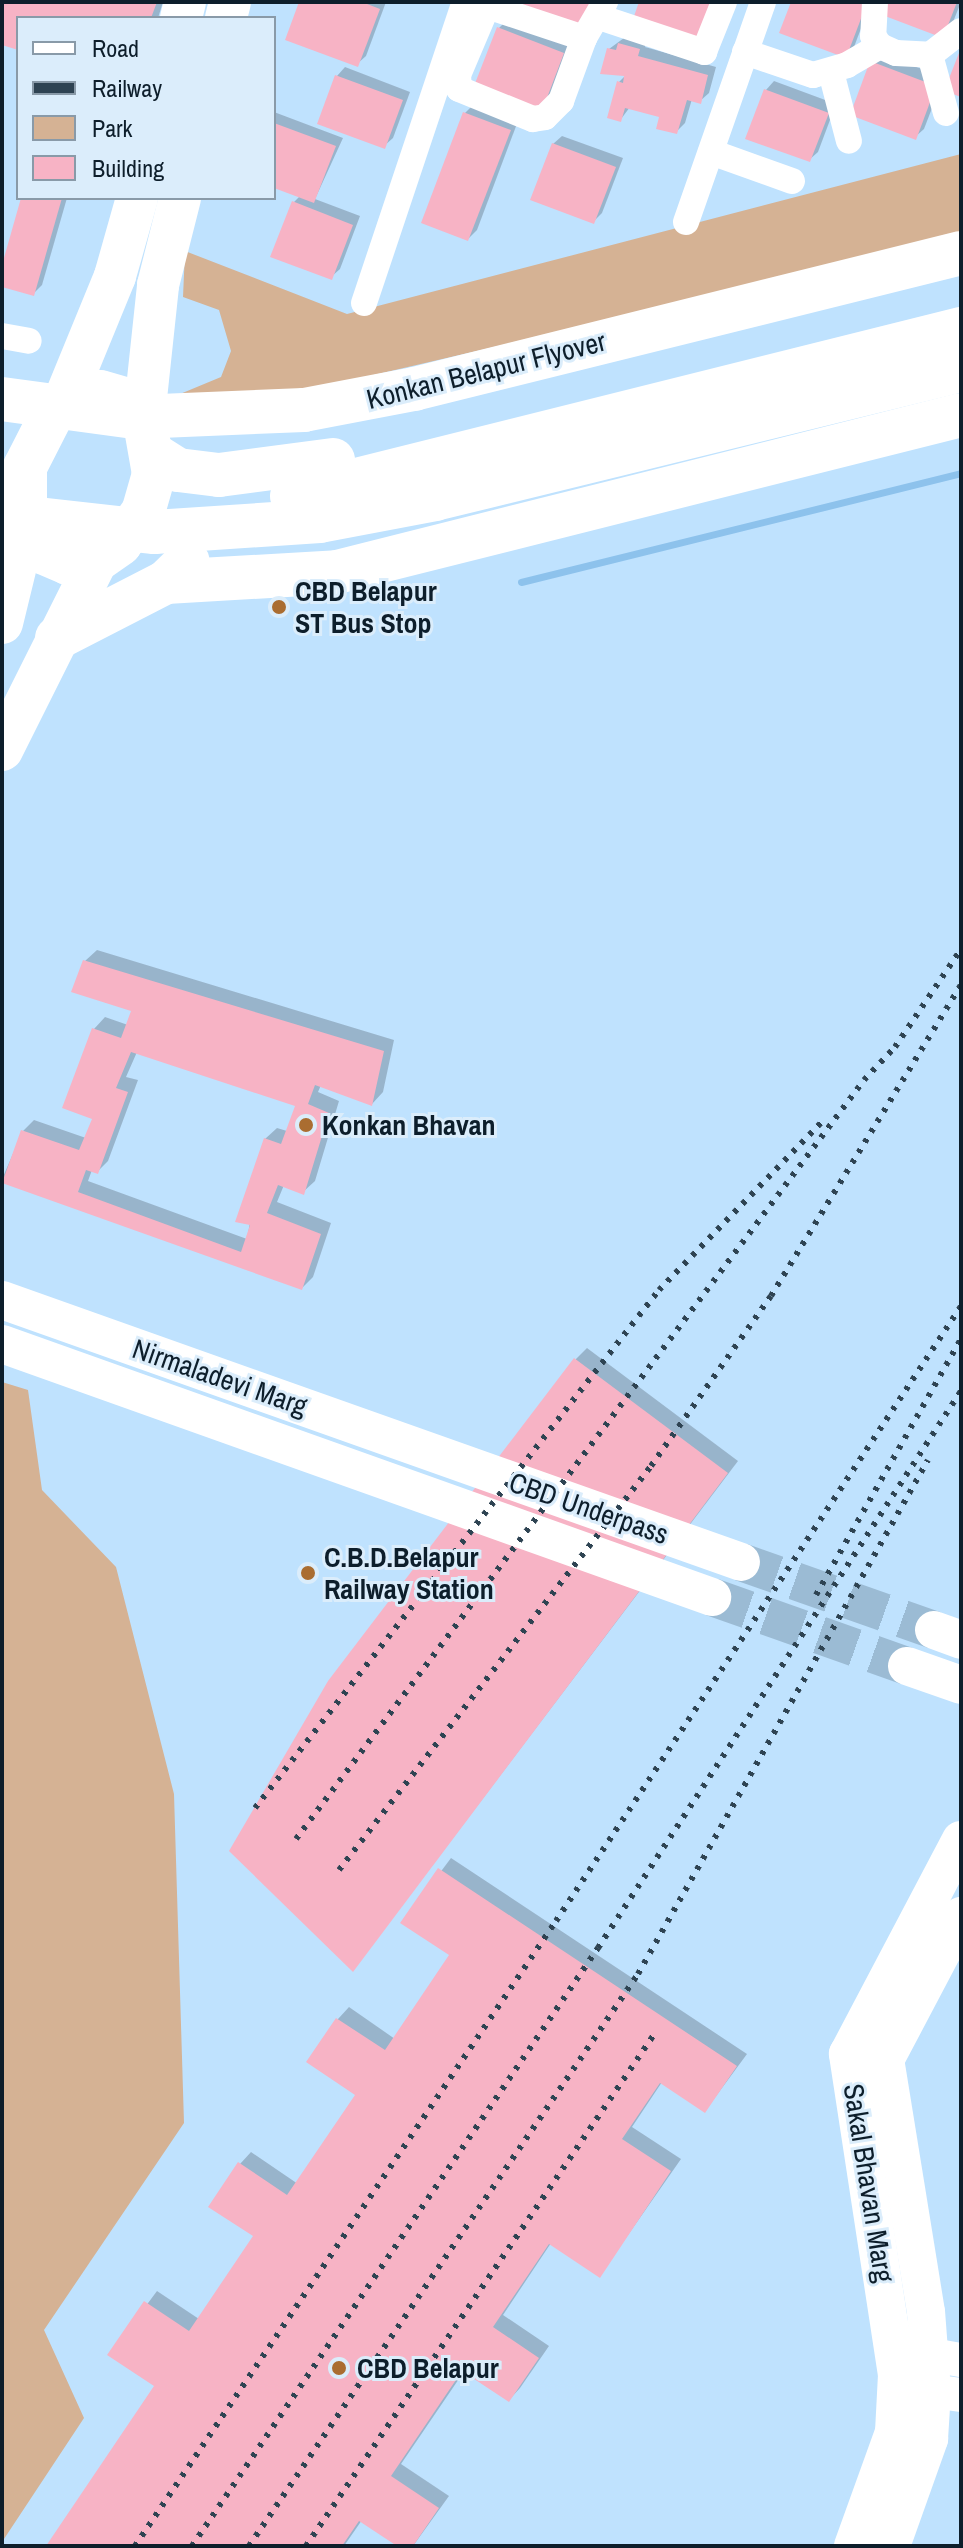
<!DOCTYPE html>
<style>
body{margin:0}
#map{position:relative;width:963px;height:2548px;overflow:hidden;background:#bfe2fe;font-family:"Archivo Narrow",sans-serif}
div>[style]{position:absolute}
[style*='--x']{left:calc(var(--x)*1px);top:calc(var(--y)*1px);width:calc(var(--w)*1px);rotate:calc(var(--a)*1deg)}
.green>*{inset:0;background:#d5b294}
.shadow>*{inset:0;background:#0003}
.stream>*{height:7px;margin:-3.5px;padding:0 3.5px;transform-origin:3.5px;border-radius:3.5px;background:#8dc2ec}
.building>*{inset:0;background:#f7b3c5}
.secondary-tunnel>*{height:38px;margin-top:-19px;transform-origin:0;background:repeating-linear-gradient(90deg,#9bbbd4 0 38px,transparent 0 57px)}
.minor>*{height:26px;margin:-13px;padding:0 13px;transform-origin:13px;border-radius:13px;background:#fff}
.tertiary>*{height:34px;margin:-17px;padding:0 17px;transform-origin:17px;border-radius:17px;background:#fff}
.secondary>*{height:38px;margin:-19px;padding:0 19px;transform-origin:19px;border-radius:19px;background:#fff}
.primary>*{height:42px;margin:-21px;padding:0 21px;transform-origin:21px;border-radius:21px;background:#fff}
.motorway>*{height:44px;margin:-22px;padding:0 22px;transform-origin:22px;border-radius:22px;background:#fff}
.rail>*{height:6px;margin-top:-3px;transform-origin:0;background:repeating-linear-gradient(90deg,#2e4352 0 4px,transparent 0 12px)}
.dots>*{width:22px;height:22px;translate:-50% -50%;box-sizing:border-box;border:4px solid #dbedfb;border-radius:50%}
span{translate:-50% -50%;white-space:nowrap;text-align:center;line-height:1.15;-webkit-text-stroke:6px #dbedfb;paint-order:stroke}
.street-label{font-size:28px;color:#0d1e2b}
.poi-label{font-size:28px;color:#0d1e2b;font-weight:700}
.left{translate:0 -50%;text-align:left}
.frame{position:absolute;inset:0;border:4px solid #0d1e2b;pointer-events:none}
.legend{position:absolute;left:16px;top:16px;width:260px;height:184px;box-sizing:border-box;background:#dbedfb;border:2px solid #899aa8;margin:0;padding:10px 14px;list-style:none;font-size:24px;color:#0d1e2b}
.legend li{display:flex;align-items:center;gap:16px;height:40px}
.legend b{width:40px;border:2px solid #899aa8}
</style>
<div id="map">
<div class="green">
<i style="clip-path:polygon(961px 154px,961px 238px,322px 387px,168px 399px,221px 377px,231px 351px,219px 310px,183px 297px,185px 251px,347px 314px)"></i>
<i style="clip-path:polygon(2px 1382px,28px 1390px,42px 1490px,116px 1567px,174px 1794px,184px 2123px,44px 2330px,84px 2418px,2px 2542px)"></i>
</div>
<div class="shadow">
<i style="clip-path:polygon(2px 2px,163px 2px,158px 18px,18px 18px,18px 48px,2px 43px)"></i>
<i style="clip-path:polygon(302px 2px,386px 2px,366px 56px,357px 64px)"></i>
<i style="clip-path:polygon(793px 2px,871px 2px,854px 47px,845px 56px,781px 32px)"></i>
<i style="clip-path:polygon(884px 2px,961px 2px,951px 27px)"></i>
<i style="clip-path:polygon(507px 20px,571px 44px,550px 100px,498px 29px)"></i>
<i style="clip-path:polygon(628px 35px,647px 40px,645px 47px,716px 67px,709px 93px,700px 101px,692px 99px,685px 123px,676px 132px,661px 115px,630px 107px,621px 119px,619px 82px,627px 74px,609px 49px)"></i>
<i style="clip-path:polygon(881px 54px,944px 77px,924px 129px,915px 137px,872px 62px)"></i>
<i style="clip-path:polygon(345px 67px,410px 92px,393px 138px,384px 146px,337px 76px)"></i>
<i style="clip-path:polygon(774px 81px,836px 104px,818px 152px,809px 160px,766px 90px)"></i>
<i style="clip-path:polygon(474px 104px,518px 121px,477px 230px,468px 239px,465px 113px)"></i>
<i style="clip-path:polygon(274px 112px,343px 138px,315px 199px,360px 216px,340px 269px,331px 277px,293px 203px,300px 196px,274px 186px)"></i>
<i style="clip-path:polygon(562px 136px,623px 158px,602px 213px,593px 222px,553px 144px)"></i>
<i style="clip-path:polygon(23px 198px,67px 198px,42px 285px,33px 294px,2px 285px)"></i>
<i style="clip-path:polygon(evenodd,97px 950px,394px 1040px,383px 1092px,372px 1104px,321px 1085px,318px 1092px,339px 1101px,315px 1181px,303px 1192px,284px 1185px,277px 1202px,331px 1223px,313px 1277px,302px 1288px,2px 1179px,23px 1131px,34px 1120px,86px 1138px,94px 1118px,94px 1029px,105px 1017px,128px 1025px,133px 1009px,85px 961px,97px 950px,137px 1052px,297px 1104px,287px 1131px,277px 1128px,265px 1139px,247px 1239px,88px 1181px,92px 1170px,97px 1172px,108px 1161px,138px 1080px,126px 1077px,137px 1052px)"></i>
<i style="clip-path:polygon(587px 1348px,738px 1461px,353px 1970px,576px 1359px)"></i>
<i style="clip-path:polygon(451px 1858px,747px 2054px,705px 2111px,662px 2082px,632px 2127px,681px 2159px,600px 2275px,551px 2243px,503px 2315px,549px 2346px,520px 2388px,509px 2400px,465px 2370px,401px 2464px,449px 2496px,413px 2546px,401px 2546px,362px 2520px,344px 2546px,49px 2546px,157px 2386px,110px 2354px,157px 2291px,199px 2319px,255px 2236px,240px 2164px,251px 2152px,298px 2184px,358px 2094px,309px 2062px,338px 2019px,349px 2007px,395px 2039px,452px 1955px,403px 1922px)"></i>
</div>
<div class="stream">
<i style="--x:521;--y:582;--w:453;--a:-13.9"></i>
</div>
<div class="building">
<i style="clip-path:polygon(2px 2px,157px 2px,151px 18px,18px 18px,18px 50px,2px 45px)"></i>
<i style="clip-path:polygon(299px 2px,362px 2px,380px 9px,358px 67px,285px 40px)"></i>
<i style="clip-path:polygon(507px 2px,591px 2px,580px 30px)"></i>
<i style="clip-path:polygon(639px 2px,716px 2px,700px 45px,633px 19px)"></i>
<i style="clip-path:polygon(791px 2px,867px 3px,846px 58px,779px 33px)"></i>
<i style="clip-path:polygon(882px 2px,957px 2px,943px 38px,877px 13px)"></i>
<i style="clip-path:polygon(497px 27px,564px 53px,542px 111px,474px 86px)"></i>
<i style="clip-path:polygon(618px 43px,640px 49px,638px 56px,708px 75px,701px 104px,687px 100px,677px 134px,656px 129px,659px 117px,625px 108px,621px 122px,607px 118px,617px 81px,623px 83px,624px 76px,600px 74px,607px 48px,616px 50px)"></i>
<i style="clip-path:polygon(961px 48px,961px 97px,944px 91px)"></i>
<i style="clip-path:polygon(870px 61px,936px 86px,916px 140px,850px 115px)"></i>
<i style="clip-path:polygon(335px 75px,403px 100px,385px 149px,317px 124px)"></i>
<i style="clip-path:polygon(764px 89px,829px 113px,810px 162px,745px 139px)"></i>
<i style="clip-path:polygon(463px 112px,511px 130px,468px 241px,421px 223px)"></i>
<i style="clip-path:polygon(274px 123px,336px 146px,314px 203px,274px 188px)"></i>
<i style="clip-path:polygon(552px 143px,616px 167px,594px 224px,530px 200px)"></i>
<i style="clip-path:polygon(21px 198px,62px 198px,34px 296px,2px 287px,2px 265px)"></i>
<i style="clip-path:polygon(292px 201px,353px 225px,332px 280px,270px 257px)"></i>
<i style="clip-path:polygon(evenodd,83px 960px,384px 1051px,372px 1106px,315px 1085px,308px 1104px,329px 1113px,304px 1195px,278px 1185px,267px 1213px,321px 1234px,302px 1290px,2px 1183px,21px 1130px,79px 1150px,92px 1119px,62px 1108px,92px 1028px,121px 1038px,131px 1011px,71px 992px,83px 960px,131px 1052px,295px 1106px,281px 1144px,264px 1138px,235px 1222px,250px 1225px,241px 1252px,78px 1192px,86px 1170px,98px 1174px,128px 1092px,116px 1088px,131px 1052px)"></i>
<i style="clip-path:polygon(574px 1358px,728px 1473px,353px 1972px,229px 1851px,328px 1681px)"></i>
<i style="clip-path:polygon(438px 1868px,737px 2066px,705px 2113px,660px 2083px,622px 2139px,671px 2171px,600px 2278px,549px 2244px,493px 2327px,539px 2358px,509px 2402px,462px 2371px,391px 2476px,439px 2508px,413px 2546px,397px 2546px,359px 2521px,342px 2546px,46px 2546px,154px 2386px,107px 2355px,144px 2301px,189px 2331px,253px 2236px,208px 2207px,238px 2162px,287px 2195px,355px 2095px,306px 2062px,336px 2018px,385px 2050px,449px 1955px,400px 1923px)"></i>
</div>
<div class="secondary-tunnel">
<i style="--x:741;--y:1562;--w:205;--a:19.4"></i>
<i style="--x:712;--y:1597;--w:207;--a:19.5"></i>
</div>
<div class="minor">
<i style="--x:475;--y:2;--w:115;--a:18.3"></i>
<i style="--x:489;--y:2;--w:79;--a:113"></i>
<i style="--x:458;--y:75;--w:14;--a:86"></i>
<i style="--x:459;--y:89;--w:80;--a:22.1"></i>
<i style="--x:533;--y:119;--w:12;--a:-9"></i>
<i style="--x:545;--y:117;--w:23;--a:-45"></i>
<i style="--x:561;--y:101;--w:67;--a:-69.9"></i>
<i style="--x:584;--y:38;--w:42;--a:-59.7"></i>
<i style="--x:875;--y:2;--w:34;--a:93"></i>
<i style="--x:873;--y:36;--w:12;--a:55"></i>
<i style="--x:880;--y:46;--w:17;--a:24"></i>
<i style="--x:896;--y:53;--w:34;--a:3"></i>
<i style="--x:930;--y:55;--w:39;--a:-38"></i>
<i style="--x:599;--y:17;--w:111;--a:18.4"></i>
<i style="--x:704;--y:52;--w:54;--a:-68.2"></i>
<i style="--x:745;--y:52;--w:72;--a:18.7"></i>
<i style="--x:813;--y:75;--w:35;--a:-16"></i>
<i style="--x:847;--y:65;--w:38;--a:-30"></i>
<i style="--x:930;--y:55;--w:60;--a:74.6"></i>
<i style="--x:831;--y:72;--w:71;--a:75.4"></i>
<i style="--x:711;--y:152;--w:86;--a:19.7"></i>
<i style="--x:686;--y:222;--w:233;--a:-70.7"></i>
<i style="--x:364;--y:303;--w:317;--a:-71.5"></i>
<i style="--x:2;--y:336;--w:27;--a:10"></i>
</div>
<div class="tertiary">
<i style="--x:908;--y:2369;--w:28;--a:-30"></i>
<i style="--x:932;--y:2355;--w:29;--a:10"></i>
<i style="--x:908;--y:2380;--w:26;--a:25"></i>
<i style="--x:932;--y:2391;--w:29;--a:8"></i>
</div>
<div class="secondary">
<i style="--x:2;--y:1300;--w:784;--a:19.52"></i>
<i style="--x:2;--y:1344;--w:754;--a:19.61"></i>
<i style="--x:934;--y:1630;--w:29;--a:20"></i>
<i style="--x:907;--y:1666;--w:57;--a:19.4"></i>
<i style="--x:853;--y:2546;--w:121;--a:-70.2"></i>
<i style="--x:894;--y:2432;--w:57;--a:-87"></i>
<i style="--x:897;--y:2375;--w:325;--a:-98.7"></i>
<i style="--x:848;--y:2054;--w:242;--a:-62.2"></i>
<i style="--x:891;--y:2546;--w:114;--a:-70.4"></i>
<i style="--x:929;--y:2439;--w:48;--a:-86.4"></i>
<i style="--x:932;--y:2391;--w:79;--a:-94.3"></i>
<i style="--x:926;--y:2312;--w:255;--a:-99.2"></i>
<i style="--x:885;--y:2060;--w:163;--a:-62.2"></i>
</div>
<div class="primary">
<i style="--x:181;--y:18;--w:16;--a:-76"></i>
<i style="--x:226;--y:18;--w:16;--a:-76"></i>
<i style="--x:63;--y:403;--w:137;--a:-67.7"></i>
<i style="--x:115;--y:276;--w:81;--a:-74.2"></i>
<i style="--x:144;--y:417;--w:133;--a:-83.9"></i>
<i style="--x:158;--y:285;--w:90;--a:-75.8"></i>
<i style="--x:2;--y:623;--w:97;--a:-76.3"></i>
<i style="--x:2;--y:750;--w:212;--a:-63.4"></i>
</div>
<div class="motorway">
<i style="--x:100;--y:392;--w:26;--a:16"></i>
<i style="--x:125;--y:399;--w:26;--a:43"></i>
<i style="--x:144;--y:417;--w:58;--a:80"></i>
<i style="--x:154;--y:474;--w:40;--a:106"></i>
<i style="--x:143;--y:512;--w:39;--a:126"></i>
<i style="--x:120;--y:544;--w:28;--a:145"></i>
<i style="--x:97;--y:560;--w:29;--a:174"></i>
<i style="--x:68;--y:563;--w:28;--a:-157"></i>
<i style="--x:42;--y:552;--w:29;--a:-126"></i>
<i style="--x:25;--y:529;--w:62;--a:-90"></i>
<i style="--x:25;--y:467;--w:62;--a:-63"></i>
<i style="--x:53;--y:412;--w:26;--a:-36"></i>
<i style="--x:74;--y:397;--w:26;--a:-11"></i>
<i style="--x:2;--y:399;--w:135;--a:7.7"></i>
<i style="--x:136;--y:417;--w:168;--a:-2.4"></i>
<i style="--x:304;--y:410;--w:112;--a:-10.8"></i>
<i style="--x:414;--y:389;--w:564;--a:-13.96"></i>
<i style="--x:154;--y:455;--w:28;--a:32"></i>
<i style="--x:178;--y:470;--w:41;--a:7"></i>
<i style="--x:219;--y:475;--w:115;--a:-7.5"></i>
<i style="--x:292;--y:496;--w:690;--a:-14.02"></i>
<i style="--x:2;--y:515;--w:153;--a:6.4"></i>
<i style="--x:154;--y:532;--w:166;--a:-3.8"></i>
<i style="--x:320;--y:521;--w:117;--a:-10.8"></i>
<i style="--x:435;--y:499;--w:542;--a:-13.78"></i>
<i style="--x:166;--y:582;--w:171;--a:-3.3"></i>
<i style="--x:337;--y:572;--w:643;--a:-14.12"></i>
<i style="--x:57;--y:638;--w:123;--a:-27.2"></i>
<i style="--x:166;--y:582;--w:30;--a:-44"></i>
</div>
<div class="rail">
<i style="--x:816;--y:1595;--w:294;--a:-60.5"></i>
<i style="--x:255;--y:1808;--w:657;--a:-52.05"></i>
<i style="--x:659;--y:1290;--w:234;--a:-45.9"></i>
<i style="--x:296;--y:1839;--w:948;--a:-53.19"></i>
<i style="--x:864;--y:1080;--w:45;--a:-46.8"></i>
<i style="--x:895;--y:1047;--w:118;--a:-56"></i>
<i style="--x:339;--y:1870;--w:510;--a:-52.32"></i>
<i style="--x:651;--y:1466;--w:208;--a:-54.8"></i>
<i style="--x:771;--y:1296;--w:364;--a:-58.6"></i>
<i style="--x:135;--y:2546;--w:754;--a:-56.04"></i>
<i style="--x:556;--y:1921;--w:736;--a:-56.63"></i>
<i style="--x:192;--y:2546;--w:723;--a:-55.83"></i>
<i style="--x:598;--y:1948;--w:665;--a:-56.91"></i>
<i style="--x:249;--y:2546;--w:692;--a:-55.78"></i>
<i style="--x:638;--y:1974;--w:590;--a:-60.57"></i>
<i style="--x:306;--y:2546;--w:617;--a:-55.77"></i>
</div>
<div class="dots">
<i style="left:279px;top:607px;background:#aa6d31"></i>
<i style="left:306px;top:1125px;background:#aa6d31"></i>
<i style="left:308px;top:1573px;background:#aa6d31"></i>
<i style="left:339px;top:2368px;background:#aa6d31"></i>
</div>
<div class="street-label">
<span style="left:486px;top:370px;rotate:-14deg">Konkan Belapur Flyover</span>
<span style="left:220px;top:1377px;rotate:19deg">Nirmaladevi Marg</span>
<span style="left:589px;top:1508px;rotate:19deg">CBD Underpass</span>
<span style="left:869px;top:2183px;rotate:81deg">Sakal Bhavan Marg</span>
</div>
<div class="poi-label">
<span class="left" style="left:295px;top:607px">CBD Belapur<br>ST Bus Stop</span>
<span class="left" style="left:322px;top:1125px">Konkan Bhavan</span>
<span class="left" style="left:324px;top:1573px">C.B.D.Belapur<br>Railway Station</span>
<span class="left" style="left:357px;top:2368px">CBD Belapur</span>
</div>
<div class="frame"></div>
<ul class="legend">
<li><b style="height:10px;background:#fff"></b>Road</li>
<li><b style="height:10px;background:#2e4352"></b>Railway</li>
<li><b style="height:22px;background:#d5b294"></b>Park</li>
<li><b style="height:22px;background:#f7b3c5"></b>Building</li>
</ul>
</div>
